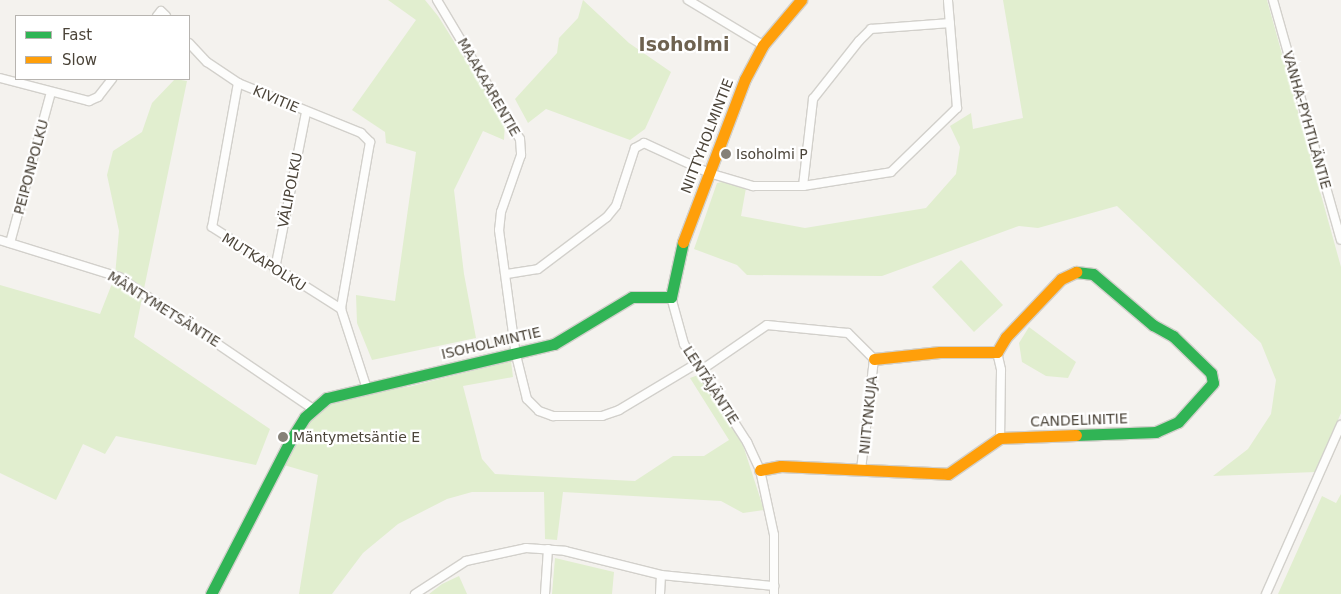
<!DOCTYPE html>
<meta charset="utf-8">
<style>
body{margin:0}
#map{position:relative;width:1341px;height:594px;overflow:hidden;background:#f4f2ee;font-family:"DejaVu Sans",sans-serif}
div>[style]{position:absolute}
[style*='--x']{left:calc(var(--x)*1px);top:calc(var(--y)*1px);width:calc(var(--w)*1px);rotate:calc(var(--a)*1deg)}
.green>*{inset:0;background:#e1eecf}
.roads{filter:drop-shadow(1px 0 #d2d0cb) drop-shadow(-1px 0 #d2d0cb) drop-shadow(0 1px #d2d0cb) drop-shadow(0 -1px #d2d0cb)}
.street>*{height:8px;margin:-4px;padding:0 4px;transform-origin:4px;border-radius:4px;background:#fdfdfc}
.fast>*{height:11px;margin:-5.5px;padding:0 5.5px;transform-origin:5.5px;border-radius:5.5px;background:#30b455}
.slow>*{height:11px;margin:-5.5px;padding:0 5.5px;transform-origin:5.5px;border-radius:5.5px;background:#ff9f0a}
.dots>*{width:14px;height:14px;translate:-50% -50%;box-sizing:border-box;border:2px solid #fff;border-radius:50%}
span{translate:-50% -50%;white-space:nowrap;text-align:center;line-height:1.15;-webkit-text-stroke:4.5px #fff;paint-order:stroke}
.street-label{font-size:14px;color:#4b4439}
.poi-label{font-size:14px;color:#4b4439}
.left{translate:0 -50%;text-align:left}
.district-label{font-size:19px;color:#6e6250;font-weight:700}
.legend{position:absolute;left:15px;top:15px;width:175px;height:65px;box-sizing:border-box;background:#fff;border:1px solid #b7b4b0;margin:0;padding:6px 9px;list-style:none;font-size:15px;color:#4b4439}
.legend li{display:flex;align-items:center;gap:10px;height:25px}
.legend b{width:25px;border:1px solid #b7b4b0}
</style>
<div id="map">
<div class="green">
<i style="clip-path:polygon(388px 0,425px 0,438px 16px,505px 123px,504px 140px,483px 131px,454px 190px,464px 274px,476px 338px,372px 360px,357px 323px,356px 295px,395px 301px,416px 152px,386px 143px,385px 132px,352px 110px,416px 20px)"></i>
<i style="clip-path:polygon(583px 0,629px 43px,671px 72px,645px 129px,630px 140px,546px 109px,528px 123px,515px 99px,557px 53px,559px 38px,578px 18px)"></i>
<i style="clip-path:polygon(1003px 0,1267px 0,1341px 267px,1341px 413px,1316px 472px,1213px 476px,1248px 449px,1271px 414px,1276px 380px,1261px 343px,1117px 206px,1038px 228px,1019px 226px,882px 276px,747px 275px,737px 265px,694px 249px,717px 183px,722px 182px,746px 188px,741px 216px,805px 228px,926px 208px,956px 174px,960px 147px,950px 126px,971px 113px,973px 129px,1023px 118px)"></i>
<i style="clip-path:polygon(175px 79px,187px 81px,134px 337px,270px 429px,256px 465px,116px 436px,105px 454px,83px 444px,56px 500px,0 473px,0 285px,100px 314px,115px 276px,119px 231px,107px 175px,113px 151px,142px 132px,152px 103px)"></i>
<i style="clip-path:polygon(961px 260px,1003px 305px,974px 332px,932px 287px)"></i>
<i style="clip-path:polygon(1029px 327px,1076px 362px,1068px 378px,1046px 376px,1022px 362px,1019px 343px)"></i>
<i style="clip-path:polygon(511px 361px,513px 377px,463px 386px,482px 459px,495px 474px,635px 481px,673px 456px,704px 456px,729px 440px,690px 378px,698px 375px,741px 439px,764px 510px,743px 513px,721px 501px,563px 492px,557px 540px,545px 539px,544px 492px,472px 492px,447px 499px,398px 524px,363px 553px,332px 594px,299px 594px,318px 475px,284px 465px,312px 419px,331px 403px,373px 389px,408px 387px)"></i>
<i style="clip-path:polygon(1341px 494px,1341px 594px,1278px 594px,1322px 496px,1336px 503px)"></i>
<i style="clip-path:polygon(555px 558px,614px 572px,612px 594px,552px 594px)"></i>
<i style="clip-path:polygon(459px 576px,467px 594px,429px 594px,442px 584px)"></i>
</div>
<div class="roads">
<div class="street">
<i style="--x:437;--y:0;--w:162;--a:59.2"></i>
<i style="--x:520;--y:139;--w:16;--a:86"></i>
<i style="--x:521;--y:155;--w:60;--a:109.3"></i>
<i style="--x:501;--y:212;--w:18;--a:96"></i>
<i style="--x:499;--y:230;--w:126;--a:82.3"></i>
<i style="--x:516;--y:355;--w:45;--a:76"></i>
<i style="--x:527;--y:399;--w:17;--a:45"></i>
<i style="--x:539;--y:411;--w:15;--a:20"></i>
<i style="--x:553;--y:416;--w:49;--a:0"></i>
<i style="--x:602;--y:416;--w:18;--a:-19"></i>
<i style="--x:619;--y:410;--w:90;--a:-30.9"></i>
<i style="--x:688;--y:0;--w:87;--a:31"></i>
<i style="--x:1273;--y:0;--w:249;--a:74.2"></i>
<i style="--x:157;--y:16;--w:6;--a:-51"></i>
<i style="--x:161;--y:11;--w:7;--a:45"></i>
<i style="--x:189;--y:43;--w:26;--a:47"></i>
<i style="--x:207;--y:62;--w:37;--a:34"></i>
<i style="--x:238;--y:83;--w:133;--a:22.1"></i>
<i style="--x:361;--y:133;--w:13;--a:45"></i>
<i style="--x:370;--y:142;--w:169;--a:99.9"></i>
<i style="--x:341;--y:309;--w:81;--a:72"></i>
<i style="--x:0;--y:78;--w:92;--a:14.5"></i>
<i style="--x:89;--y:101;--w:10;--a:-24"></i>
<i style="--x:98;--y:97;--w:23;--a:-52"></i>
<i style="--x:238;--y:83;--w:146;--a:100.2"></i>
<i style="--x:212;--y:227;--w:153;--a:32.4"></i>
<i style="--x:803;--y:186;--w:88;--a:-83.4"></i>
<i style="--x:813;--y:99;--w:74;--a:-51.6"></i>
<i style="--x:859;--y:41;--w:17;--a:-45"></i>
<i style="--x:871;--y:29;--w:79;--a:-4.3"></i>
<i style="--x:0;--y:240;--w:125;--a:17.3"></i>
<i style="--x:119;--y:277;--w:235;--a:34.2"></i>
<i style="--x:10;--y:243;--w:156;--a:-74.8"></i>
<i style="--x:275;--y:269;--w:160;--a:-78.8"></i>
<i style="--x:507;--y:274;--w:31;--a:-9"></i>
<i style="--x:538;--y:269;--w:86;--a:-37"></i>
<i style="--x:607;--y:217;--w:14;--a:-51"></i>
<i style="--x:616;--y:206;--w:61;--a:-71.9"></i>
<i style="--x:635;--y:148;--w:10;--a:-29"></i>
<i style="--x:644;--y:143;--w:72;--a:24.8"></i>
<i style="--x:709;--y:173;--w:46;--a:16.5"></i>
<i style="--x:753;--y:186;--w:50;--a:0"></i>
<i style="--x:803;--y:186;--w:89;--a:-9"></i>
<i style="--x:891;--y:172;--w:92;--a:-44.1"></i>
<i style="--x:957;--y:108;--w:108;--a:-94.8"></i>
<i style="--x:671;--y:297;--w:49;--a:74.5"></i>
<i style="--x:684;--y:344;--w:117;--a:57.3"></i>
<i style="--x:747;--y:442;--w:31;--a:65"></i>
<i style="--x:760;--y:470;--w:66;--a:77.8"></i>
<i style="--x:774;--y:535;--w:59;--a:90"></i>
<i style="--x:997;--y:352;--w:18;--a:77"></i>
<i style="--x:1001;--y:370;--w:68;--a:90.8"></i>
<i style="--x:700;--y:371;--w:81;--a:-34.5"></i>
<i style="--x:767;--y:325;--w:81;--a:5.6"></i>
<i style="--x:848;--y:333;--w:37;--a:45"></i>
<i style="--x:874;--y:359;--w:112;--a:96.7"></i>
<i style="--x:415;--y:594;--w:61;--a:-32.9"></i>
<i style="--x:466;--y:561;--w:61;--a:-12.2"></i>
<i style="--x:526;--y:548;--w:39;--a:4"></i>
<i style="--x:565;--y:551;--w:99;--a:14"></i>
<i style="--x:661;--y:575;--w:114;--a:5.6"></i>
<i style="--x:545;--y:594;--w:45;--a:-86.2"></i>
<i style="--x:660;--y:594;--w:19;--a:-87"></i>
<i style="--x:1266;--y:594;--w:185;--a:-66.1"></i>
</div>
<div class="fast">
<i style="--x:1076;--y:272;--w:17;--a:7"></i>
<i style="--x:1093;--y:274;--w:79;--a:40.4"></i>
<i style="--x:1153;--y:325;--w:23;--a:29"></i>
<i style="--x:1173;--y:336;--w:53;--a:44.2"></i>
<i style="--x:1211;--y:373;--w:10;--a:79"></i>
<i style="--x:1213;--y:383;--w:52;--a:131.9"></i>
<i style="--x:1178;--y:422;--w:24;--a:156"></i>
<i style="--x:1156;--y:432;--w:80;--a:177.9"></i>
<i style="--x:211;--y:594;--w:172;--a:-62.7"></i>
<i style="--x:290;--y:441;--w:28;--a:-58"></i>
<i style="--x:305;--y:417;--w:29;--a:-41"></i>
<i style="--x:327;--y:398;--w:233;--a:-13.4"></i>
<i style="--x:554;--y:344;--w:91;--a:-31.1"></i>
<i style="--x:632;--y:297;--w:39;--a:0"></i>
<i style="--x:671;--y:297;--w:56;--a:-77.7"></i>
</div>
<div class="slow">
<i style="--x:683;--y:242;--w:174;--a:-69.2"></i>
<i style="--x:745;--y:79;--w:38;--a:-62"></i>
<i style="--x:763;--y:45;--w:59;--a:-49.8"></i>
<i style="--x:874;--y:359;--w:66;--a:-6.1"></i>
<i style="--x:940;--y:352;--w:57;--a:0"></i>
<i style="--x:997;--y:352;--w:17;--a:-59"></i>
<i style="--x:1006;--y:337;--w:80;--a:-46.5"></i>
<i style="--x:1061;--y:279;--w:17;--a:-25"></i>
<i style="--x:760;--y:470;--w:21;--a:-11"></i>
<i style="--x:781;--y:466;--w:167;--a:2.7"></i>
<i style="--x:948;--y:474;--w:63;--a:-34.7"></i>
<i style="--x:1000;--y:438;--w:76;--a:-2.3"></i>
</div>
</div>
<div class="dots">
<i style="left:726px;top:154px;background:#868178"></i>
<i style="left:283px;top:437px;background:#868178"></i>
</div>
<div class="street-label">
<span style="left:489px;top:87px;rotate:60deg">MAAKAARENTIE</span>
<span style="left:276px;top:99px;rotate:23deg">KIVITIE</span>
<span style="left:1307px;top:120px;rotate:74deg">VANHA-PYHTILÄNTIE</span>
<span style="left:707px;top:136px;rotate:-69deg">NIITTYHOLMINTIE</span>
<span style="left:31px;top:167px;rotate:-75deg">PEIPONPOLKU</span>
<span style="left:290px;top:190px;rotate:-79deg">VÄLIPOLKU</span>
<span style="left:264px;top:262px;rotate:32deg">MUTKAPOLKU</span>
<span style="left:164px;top:309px;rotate:32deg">MÄNTYMETSÄNTIE</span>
<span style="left:491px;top:343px;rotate:-13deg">ISOHOLMINTIE</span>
<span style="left:711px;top:385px;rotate:57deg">LENTÄJÄNTIE</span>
<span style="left:868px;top:415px;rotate:-84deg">NIITYNKUJA</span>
<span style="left:1079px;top:420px;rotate:-2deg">CANDELINITIE</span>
</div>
<div class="poi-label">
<span class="left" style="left:736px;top:154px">Isoholmi P</span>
<span class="left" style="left:293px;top:437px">Mäntymetsäntie E</span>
</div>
<div class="district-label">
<span style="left:684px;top:45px">Isoholmi</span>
</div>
<ul class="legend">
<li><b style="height:6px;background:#30b455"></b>Fast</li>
<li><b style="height:6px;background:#ff9f0a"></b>Slow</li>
</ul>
</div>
